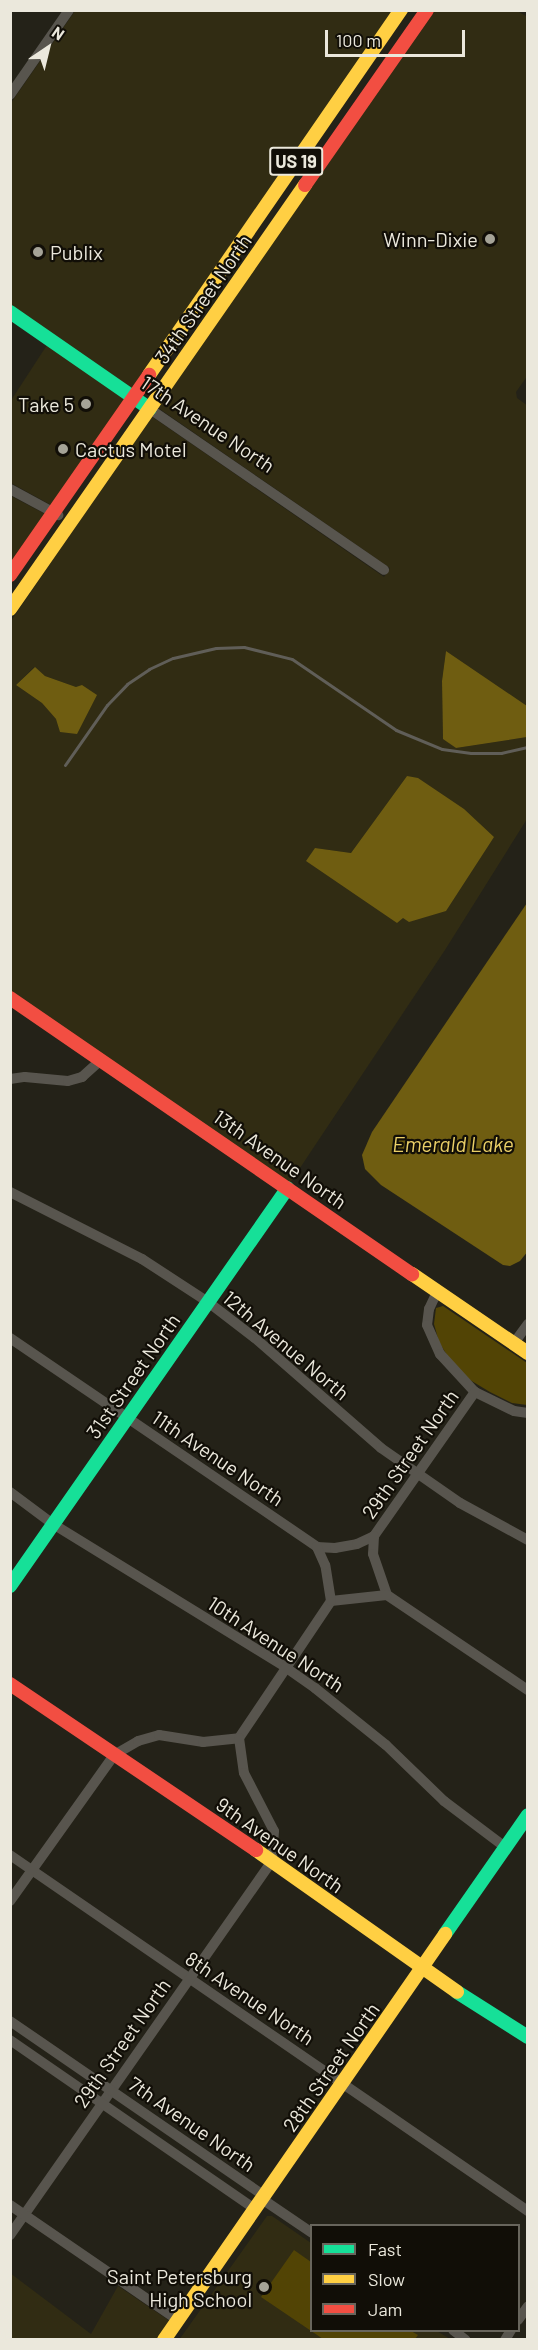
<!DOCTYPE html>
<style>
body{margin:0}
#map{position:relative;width:538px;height:2350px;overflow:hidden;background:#242218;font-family:Barlow,sans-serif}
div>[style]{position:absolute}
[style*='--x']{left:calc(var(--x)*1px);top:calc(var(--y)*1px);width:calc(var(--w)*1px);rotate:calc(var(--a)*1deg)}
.built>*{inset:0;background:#312c13}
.green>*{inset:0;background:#524405}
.water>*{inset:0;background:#6f5d11}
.street>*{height:10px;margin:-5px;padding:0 5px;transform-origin:5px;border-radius:5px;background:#58554e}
.fast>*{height:14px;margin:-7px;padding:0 7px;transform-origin:7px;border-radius:7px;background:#16e098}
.slow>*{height:14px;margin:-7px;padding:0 7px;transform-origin:7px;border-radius:7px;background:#ffcf43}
.jam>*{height:14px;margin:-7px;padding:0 7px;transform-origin:7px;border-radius:7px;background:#f24e42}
.rail>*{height:3px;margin:-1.5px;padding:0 1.5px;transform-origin:1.5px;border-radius:1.5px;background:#605e58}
.dots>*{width:16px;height:16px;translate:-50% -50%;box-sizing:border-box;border:3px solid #110e07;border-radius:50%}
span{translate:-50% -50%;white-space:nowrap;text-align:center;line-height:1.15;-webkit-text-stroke:4.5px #110e07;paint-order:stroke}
.shield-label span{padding:2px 4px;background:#110e07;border:2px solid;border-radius:4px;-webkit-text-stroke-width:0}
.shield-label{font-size:18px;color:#ebe8dc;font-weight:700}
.poi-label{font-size:20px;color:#ebe8dc}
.right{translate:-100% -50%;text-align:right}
.left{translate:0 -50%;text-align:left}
.street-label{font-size:20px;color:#ebe8dc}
.water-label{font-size:21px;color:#eacf67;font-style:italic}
.frame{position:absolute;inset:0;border:12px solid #ebe8dc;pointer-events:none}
.legend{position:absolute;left:310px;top:2224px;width:210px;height:108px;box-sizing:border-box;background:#110e07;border:2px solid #68655c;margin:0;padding:8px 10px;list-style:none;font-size:18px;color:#ebe8dc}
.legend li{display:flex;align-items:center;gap:12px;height:30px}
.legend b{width:30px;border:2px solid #68655c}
.north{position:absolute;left:18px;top:18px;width:60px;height:60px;-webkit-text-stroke:4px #110e07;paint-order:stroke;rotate:35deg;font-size:16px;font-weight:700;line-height:24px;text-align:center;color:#ebe8dc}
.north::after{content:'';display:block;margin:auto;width:21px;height:27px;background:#ebe8dc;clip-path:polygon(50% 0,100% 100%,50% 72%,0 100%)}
.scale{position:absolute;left:325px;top:30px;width:140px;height:27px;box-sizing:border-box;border:3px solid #ebe8dc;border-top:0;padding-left:8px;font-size:18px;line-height:21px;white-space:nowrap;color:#ebe8dc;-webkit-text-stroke:4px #110e07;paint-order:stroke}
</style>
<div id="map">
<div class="built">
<i style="clip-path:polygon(75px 11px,395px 11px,132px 390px,11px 305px,11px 103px)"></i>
<i style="clip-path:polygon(evenodd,435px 11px,517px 11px,528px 17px,528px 375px,516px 392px,517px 398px,528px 406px,527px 706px,446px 651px,442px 681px,443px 738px,456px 748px,527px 737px,527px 819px,445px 950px,290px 1183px,11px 992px,11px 621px,151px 416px,384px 577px,390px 568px,157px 407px,435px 11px,34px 667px,45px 676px,76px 687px,56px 719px,42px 703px,16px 685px,34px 667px,435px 11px,407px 776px,463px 809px,468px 816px,397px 923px,315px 848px,351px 853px,407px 776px)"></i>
<i style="clip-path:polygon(47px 345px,126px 399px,51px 505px,11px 483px,10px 402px)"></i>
<i style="clip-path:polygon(11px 496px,45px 514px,11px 564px)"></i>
<i style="clip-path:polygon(267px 2216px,272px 2216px,311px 2243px,312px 2330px,437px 2331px,450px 2339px,179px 2340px)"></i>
<i style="clip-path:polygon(10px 2273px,91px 2334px,118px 2286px,171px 2322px,159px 2339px,11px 2339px)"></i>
</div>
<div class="green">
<i style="clip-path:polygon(443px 1306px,527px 1363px,527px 1405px,512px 1403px,490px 1392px,470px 1380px,450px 1360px,439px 1342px,434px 1324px,436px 1308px)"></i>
<i style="clip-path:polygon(294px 2250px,311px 2262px,312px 2330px,411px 2331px,418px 2335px,415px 2339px,323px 2339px,261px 2297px)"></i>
</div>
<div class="water">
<i style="clip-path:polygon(446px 651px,527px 706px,527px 737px,456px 748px,443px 739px,442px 681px)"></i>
<i style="clip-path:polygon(35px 667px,45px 676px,76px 687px,82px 685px,97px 695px,77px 734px,60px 732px,56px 719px,42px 703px,16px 685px)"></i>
<i style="clip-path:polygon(407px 776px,418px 778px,464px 809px,494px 837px,446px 911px,409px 922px,403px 918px,397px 923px,306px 861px,315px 848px,351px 853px)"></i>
<i style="clip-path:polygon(527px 903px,528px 1251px,520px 1261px,510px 1266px,503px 1265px,381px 1185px,365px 1169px,362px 1155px,372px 1132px)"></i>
</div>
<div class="street">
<i style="--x:10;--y:95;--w:103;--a:-55.2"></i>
<i style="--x:150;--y:409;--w:284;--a:34.5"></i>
<i style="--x:10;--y:489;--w:55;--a:28.4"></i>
<i style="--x:10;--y:1079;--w:15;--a:-8"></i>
<i style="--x:25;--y:1077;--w:43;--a:5.3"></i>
<i style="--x:68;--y:1081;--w:15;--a:-16"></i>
<i style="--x:82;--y:1077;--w:25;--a:-42"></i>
<i style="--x:10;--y:1192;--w:148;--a:26.9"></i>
<i style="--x:142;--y:1259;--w:79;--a:33.1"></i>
<i style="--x:208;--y:1302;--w:59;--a:37.5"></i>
<i style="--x:255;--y:1338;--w:167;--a:41.1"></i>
<i style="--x:381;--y:1448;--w:96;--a:34.8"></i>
<i style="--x:460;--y:1503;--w:77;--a:28.6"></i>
<i style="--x:437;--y:1292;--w:19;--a:115"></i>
<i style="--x:429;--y:1309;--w:16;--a:97"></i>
<i style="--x:427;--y:1325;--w:32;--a:66"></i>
<i style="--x:440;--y:1354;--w:52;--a:47.4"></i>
<i style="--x:475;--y:1392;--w:43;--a:26"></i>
<i style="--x:514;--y:1411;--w:14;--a:8"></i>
<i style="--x:10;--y:1338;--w:371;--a:34.2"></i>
<i style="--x:317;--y:1547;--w:18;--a:3"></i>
<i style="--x:335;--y:1548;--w:22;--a:-10"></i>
<i style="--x:357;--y:1544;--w:19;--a:-25"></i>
<i style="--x:374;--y:1536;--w:176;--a:-55"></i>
<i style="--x:514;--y:1343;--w:24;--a:-54"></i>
<i style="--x:10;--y:1492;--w:54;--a:36.7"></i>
<i style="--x:53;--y:1524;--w:273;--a:31.6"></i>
<i style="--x:285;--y:1667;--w:37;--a:35"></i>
<i style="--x:315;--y:1688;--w:91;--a:38.8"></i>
<i style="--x:386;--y:1745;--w:81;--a:44"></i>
<i style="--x:444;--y:1801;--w:76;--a:37"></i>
<i style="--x:374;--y:1536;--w:18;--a:93"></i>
<i style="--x:373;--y:1554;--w:43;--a:71.1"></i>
<i style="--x:387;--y:1595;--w:170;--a:34"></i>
<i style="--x:331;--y:1601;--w:56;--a:-6.1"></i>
<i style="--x:239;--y:1738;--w:165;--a:-56.1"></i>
<i style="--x:331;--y:1601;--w:36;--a:-99"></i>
<i style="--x:325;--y:1565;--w:20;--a:-114"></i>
<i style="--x:10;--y:1855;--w:629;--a:34.5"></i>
<i style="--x:10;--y:1901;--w:179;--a:-54.5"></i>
<i style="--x:114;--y:1755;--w:28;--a:-30"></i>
<i style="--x:138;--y:1741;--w:22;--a:-16"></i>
<i style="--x:159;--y:1735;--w:45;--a:9"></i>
<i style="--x:203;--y:1742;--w:36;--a:-6"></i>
<i style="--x:239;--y:1738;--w:35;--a:82"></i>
<i style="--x:244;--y:1773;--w:65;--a:62.7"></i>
<i style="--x:274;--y:1831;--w:30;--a:94"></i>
<i style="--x:272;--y:1861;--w:457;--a:125"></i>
<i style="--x:10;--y:2021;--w:309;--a:34.5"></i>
<i style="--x:10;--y:2040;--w:298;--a:34.6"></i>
<i style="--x:262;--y:2199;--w:60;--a:34.2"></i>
<i style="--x:10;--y:2205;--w:204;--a:34.4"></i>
<i style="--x:518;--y:2320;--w:17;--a:-54"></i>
<i style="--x:453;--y:2330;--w:16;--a:38"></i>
<i style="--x:505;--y:2340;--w:12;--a:-59"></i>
</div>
<div class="fast">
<i style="--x:10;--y:312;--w:170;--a:34.7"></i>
<i style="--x:10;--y:1586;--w:485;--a:-55.1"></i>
<i style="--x:445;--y:1934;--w:145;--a:-55.1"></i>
<i style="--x:457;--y:1992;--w:84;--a:32.4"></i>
</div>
<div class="slow">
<i style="--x:149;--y:375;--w:444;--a:-55.4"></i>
<i style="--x:10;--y:609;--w:517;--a:-55.17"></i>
<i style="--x:412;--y:1274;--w:140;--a:34.3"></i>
<i style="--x:256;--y:1850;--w:246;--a:35.2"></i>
<i style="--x:164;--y:2340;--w:494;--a:-55.3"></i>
</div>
<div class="jam">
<i style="--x:305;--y:185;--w:213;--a:-55.1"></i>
<i style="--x:10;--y:575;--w:244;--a:-55.2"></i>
<i style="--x:10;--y:998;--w:488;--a:34.5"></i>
<i style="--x:10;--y:1684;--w:297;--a:34"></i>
</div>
<div class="rail">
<i style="--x:65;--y:765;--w:73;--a:-55"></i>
<i style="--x:107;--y:705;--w:29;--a:-46"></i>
<i style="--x:127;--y:684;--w:27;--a:-34"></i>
<i style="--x:149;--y:669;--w:26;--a:-25"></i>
<i style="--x:173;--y:658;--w:44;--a:-13.1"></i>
<i style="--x:216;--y:648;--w:28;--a:-2"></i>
<i style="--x:244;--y:647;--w:49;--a:14"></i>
<i style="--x:292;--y:659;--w:126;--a:34.3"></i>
<i style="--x:396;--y:730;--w:50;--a:22.4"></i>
<i style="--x:442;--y:749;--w:29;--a:8"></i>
<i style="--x:471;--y:753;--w:30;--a:0"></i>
<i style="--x:501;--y:753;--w:28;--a:-13"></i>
</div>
<div class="dots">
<i style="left:490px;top:239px;background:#a5a397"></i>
<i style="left:38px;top:252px;background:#a5a397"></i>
<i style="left:86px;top:404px;background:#a5a397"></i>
<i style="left:63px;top:449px;background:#a5a397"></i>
<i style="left:264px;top:2287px;background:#a5a397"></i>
</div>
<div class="shield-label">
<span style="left:296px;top:161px">US 19</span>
</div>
<div class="poi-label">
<span class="right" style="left:478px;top:239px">Winn-Dixie</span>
<span class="left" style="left:50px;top:252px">Publix</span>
<span class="right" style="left:74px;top:404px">Take 5</span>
<span class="left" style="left:75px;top:449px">Cactus Motel</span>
<span class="right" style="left:252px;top:2288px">Saint Petersburg<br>High School</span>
</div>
<div class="street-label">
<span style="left:203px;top:299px;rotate:-55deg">34th Street North</span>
<span style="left:208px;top:424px;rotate:34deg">17th Avenue North</span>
<span style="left:280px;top:1159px;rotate:35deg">13th Avenue North</span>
<span style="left:286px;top:1345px;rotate:40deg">12th Avenue North</span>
<span style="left:133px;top:1376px;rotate:-55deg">31st Street North</span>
<span style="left:410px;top:1454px;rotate:-55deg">29th Street North</span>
<span style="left:218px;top:1458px;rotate:34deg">11th Avenue North</span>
<span style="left:276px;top:1644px;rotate:33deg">10th Avenue North</span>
<span style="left:280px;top:1845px;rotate:35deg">9th Avenue North</span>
<span style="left:250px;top:1998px;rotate:34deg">8th Avenue North</span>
<span style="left:122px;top:2043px;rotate:-55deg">29th Street North</span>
<span style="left:331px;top:2067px;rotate:-55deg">28th Street North</span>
<span style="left:192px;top:2124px;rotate:35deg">7th Avenue North</span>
</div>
<div class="water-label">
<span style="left:453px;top:1144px">Emerald Lake</span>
</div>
<div class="frame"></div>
<ul class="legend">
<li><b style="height:8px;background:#16e098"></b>Fast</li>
<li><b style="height:8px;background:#ffcf43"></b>Slow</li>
<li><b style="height:8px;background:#f24e42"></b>Jam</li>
</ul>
<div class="north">N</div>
<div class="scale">100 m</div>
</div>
